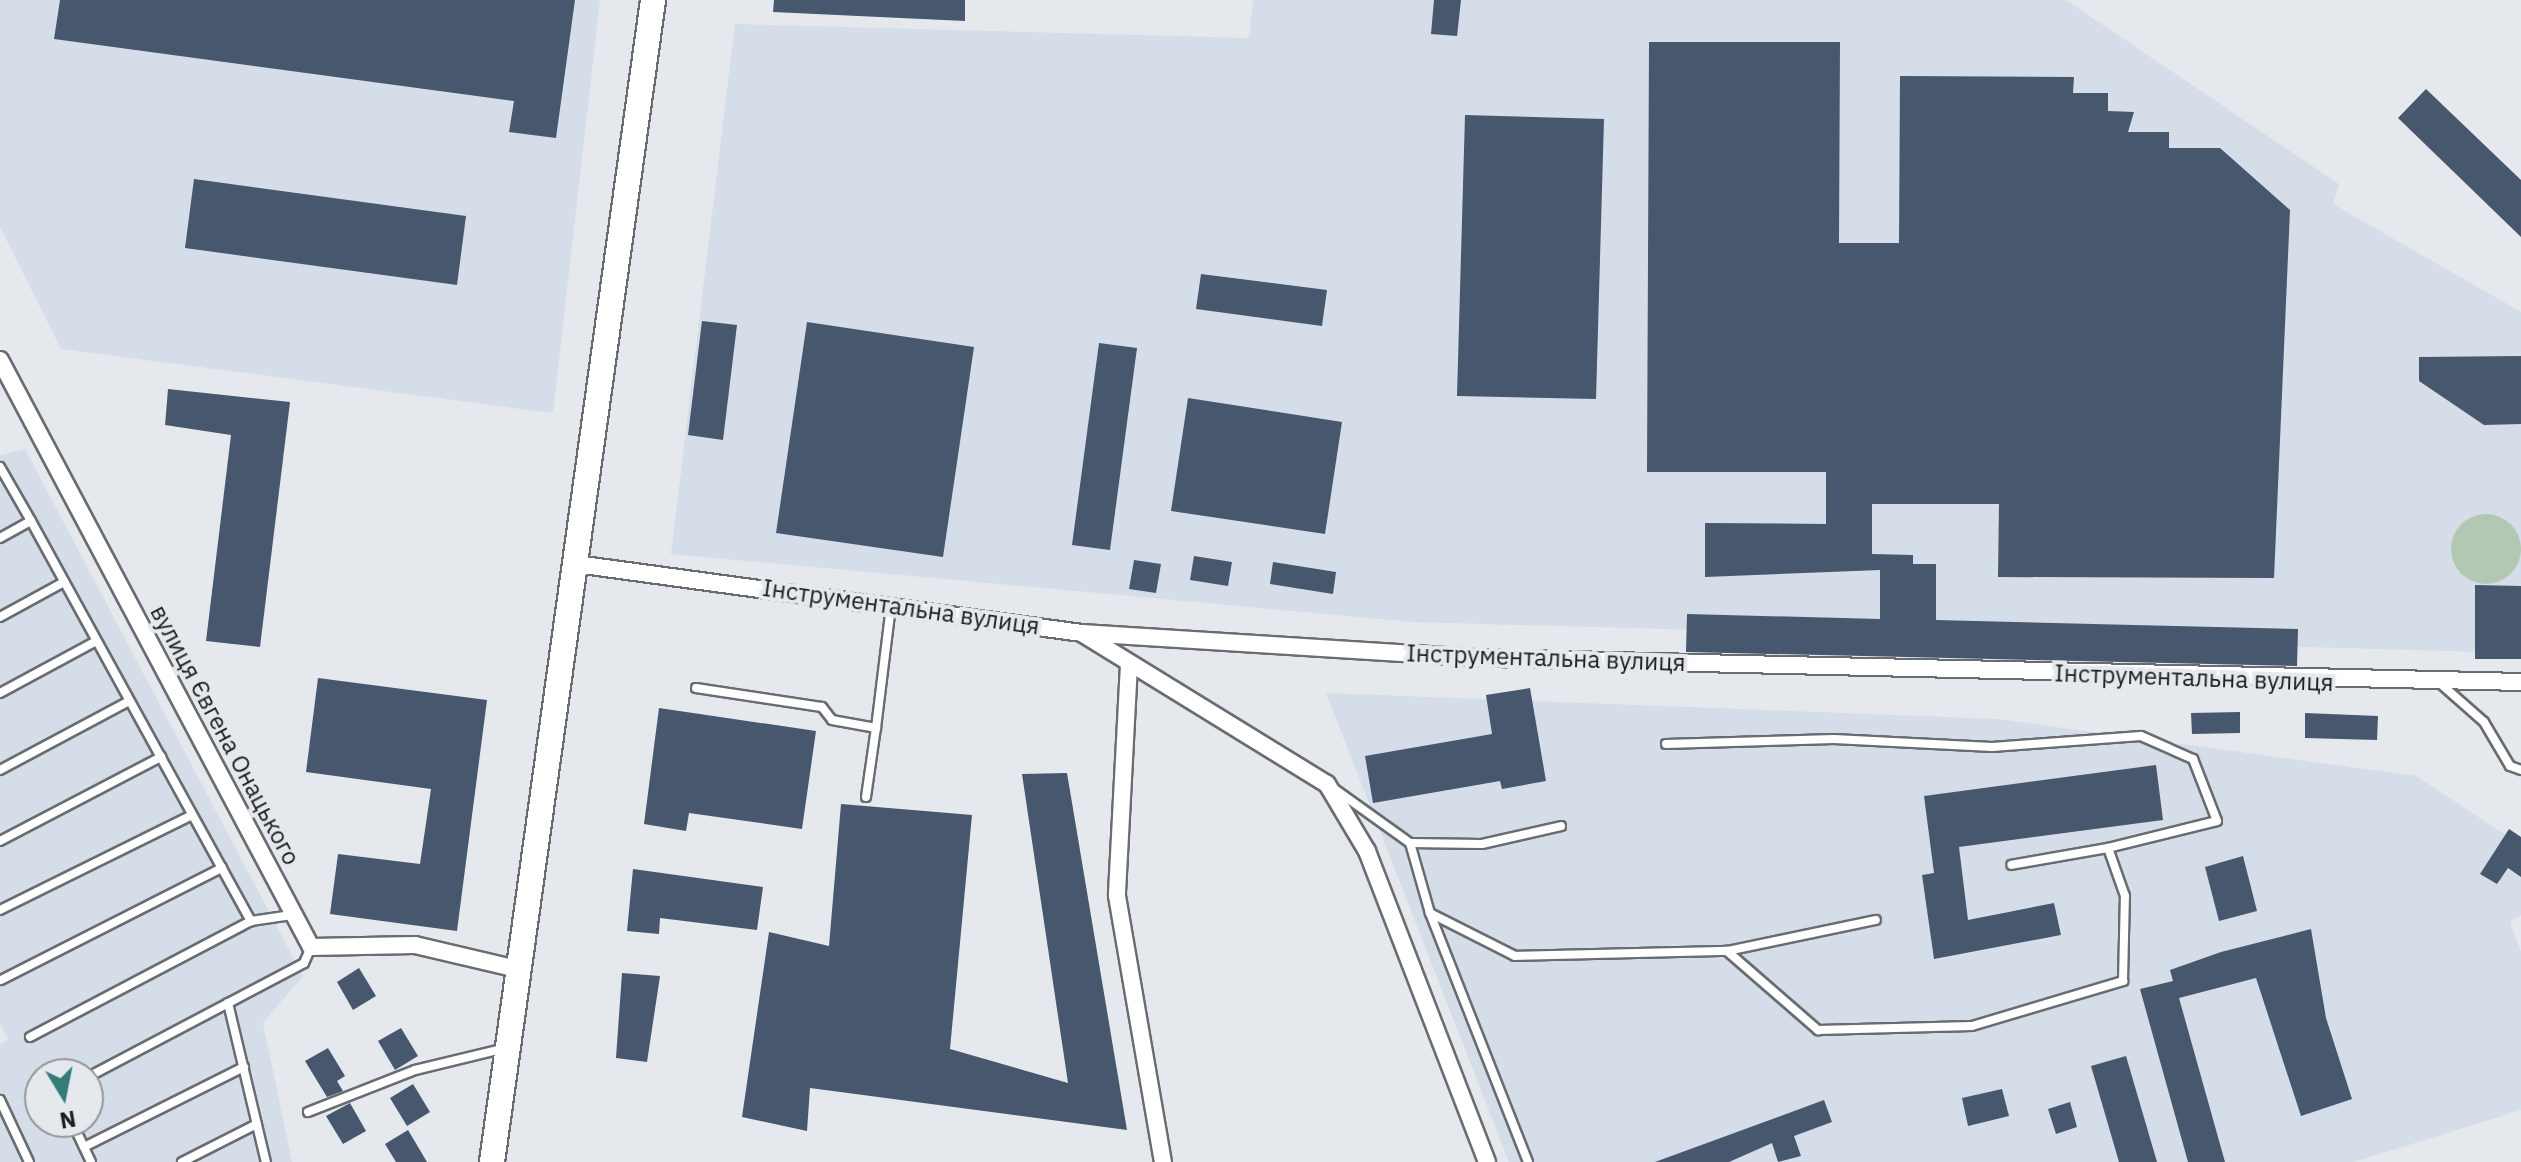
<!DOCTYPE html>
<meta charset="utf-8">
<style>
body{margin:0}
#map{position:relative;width:2521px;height:1162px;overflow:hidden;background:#e5e9ed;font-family:"IBM Plex Sans",sans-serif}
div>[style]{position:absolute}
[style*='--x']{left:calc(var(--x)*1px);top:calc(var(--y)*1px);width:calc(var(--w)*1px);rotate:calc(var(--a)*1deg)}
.built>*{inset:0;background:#d5dde8}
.green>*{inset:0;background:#b2c8b2}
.round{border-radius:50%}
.building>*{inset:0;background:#47576e}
.roads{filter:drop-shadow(2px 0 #696c70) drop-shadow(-2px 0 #696c70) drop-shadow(0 2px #696c70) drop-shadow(0 -2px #696c70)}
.lane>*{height:8px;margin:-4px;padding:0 4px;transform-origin:4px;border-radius:4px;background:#fff}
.street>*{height:16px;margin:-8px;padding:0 8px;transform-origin:8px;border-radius:8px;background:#fff}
.secondary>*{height:24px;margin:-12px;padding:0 12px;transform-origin:12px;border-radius:12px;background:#fff}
span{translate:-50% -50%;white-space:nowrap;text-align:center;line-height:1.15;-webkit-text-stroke:8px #e5e9ed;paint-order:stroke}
.street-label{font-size:24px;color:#1c1d1e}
.north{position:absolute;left:24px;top:1058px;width:80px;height:80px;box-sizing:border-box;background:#e5e9ed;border:2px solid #95979a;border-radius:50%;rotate:170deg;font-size:22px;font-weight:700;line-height:32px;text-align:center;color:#1c1d1e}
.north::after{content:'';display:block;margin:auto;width:28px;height:36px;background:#337c7a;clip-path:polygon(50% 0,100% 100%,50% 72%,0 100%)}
</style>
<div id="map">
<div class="built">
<i style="clip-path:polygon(0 0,600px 0,553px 413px,61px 349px,0 227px)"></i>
<i style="clip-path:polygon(1253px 0,2066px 0,2339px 184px,2333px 204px,2521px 312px,2521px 653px,1413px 622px,671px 554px,735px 24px,1249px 38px)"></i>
<i style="clip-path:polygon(evenodd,25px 449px,303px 976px,263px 1023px,292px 1162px,0 1162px,0 1045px,8px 1040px,0 1023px,0 455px,25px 449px,40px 1074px,88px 1074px,88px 1122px,40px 1122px,40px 1074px)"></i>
<i style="clip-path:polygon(1326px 693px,1998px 719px,2416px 776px,2521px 845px,2521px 915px,2510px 922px,2521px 952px,2521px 1110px,2354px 1162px,1509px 1162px)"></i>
</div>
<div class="green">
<i class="round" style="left:2451px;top:514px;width:70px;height:70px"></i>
</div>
<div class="building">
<i style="clip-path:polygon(60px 0,575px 0,556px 138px,509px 132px,514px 101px,54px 39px)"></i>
<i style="clip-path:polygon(774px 0,965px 0,965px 21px,773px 12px)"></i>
<i style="clip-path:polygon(1434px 0,1461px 0,1457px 36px,1431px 34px)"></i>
<i style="clip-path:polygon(1649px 42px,1840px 42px,1839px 243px,1899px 243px,1900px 76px,2074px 77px,2073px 93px,2108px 93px,2108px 111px,2134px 112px,2128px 132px,2169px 132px,2169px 148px,2220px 148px,2290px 210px,2274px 578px,1998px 577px,1999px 504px,1872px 504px,1872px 554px,1913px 555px,1913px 564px,1936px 564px,1936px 620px,2298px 629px,2297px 666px,1686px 652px,1687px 614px,1880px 619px,1880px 570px,1705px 577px,1705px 523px,1826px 524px,1826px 472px,1647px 472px)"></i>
<i style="clip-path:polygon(2426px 89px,2521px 180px,2521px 237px,2398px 118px)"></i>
<i style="clip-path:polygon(1465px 115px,1604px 119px,1596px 399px,1457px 396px)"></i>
<i style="clip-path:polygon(194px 179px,466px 216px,457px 285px,185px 248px)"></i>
<i style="clip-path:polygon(1201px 274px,1327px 290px,1322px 326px,1196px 309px)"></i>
<i style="clip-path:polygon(702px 321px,737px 325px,723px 440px,688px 435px)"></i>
<i style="clip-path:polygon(807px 322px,974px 347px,943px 557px,776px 533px)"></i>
<i style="clip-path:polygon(1099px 343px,1137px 348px,1110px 550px,1072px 545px)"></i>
<i style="clip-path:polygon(2521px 356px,2521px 424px,2484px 425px,2419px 381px,2419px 357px)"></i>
<i style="clip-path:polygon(168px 389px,290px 402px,260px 647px,206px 641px,231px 435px,165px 425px)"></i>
<i style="clip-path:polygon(1188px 398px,1342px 422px,1325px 534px,1171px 511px)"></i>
<i style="clip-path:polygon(1194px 556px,1232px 562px,1228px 586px,1190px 580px)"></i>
<i style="clip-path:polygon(1134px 560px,1161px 564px,1156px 593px,1129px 589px)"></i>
<i style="clip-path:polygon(1273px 562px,1336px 572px,1333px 594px,1270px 584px)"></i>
<i style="clip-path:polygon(2475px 585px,2521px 586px,2521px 659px,2475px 659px)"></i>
<i style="clip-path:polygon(318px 678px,487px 700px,457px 931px,330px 914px,338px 854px,420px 864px,431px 789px,306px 772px)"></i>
<i style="clip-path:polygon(1530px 688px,1546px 781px,1502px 789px,1500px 781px,1373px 803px,1365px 756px,1492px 734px,1486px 695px)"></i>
<i style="clip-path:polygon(659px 708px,816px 731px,802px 829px,689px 813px,686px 831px,644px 824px)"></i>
<i style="clip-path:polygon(2240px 712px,2240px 733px,2192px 734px,2191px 713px)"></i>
<i style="clip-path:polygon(2305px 713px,2378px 716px,2377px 740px,2305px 738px)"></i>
<i style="clip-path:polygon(2156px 765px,2163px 820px,1959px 847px,1968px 920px,2054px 903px,2061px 935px,1934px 959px,1922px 875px,1934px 873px,1924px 796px)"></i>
<i style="clip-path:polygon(1067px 773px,1127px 1130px,810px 1088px,807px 1131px,742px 1117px,769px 932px,829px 946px,841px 804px,972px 815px,950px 1049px,1068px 1083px,1022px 774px)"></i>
<i style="clip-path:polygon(2509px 829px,2521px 837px,2521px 877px,2508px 868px,2497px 884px,2480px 874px)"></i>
<i style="clip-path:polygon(2243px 856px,2257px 911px,2219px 921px,2205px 867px)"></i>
<i style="clip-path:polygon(633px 869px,763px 887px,757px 930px,660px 918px,659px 934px,627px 931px)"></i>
<i style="clip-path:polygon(2311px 929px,2326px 1018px,2352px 1099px,2301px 1116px,2256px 978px,2179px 998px,2225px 1162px,2188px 1162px,2140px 989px,2173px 981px,2170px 970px,2221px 952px)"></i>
<i style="clip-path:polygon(359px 968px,376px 996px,353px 1010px,337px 982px)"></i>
<i style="clip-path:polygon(622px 973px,660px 976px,647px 1062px,616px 1058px)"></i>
<i style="clip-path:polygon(401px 1028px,418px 1056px,395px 1070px,378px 1041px)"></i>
<i style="clip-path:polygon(328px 1048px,345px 1076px,337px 1081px,343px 1091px,327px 1097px,305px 1061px)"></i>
<i style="clip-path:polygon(2126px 1056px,2157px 1162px,2119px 1162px,2091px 1066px)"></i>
<i style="clip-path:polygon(413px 1084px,430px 1112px,407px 1126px,390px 1098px)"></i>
<i style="clip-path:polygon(2002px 1089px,2009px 1116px,1968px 1126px,1962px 1098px)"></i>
<i style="clip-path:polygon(1824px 1100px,1832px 1122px,1794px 1136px,1801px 1156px,1778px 1162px,1772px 1143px,1729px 1162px,1655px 1162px)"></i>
<i style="clip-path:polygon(2070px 1102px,2077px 1127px,2056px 1134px,2048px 1109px)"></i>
<i style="clip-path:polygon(350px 1103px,366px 1131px,343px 1144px,326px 1116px)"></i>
<i style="clip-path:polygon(408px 1130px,427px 1162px,396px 1162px,385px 1144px)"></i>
</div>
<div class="roads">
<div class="lane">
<i style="--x:0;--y:467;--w:62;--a:60.1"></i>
<i style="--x:0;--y:538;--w:35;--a:-29"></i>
<i style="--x:31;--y:521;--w:457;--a:61.2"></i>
<i style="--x:251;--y:921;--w:41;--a:-8.3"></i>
<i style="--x:0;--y:617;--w:73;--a:-28.7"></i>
<i style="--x:2442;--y:685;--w:56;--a:41.4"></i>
<i style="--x:2484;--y:722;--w:51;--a:59.4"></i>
<i style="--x:2510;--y:766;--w:12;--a:20"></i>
<i style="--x:696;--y:688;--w:127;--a:8.6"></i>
<i style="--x:822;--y:707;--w:16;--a:52"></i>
<i style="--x:832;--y:720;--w:45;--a:10.3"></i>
<i style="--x:876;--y:728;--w:124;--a:-83"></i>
<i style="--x:0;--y:693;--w:109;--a:-28.4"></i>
<i style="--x:1666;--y:744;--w:168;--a:-1.7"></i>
<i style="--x:1834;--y:739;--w:158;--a:2.9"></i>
<i style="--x:1992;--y:747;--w:149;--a:-4.2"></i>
<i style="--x:2141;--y:736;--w:57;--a:23.9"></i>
<i style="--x:2193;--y:759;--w:66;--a:68.8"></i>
<i style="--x:2217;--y:821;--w:112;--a:166.1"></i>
<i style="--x:0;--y:770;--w:146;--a:-28.1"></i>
<i style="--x:1336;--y:790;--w:91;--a:35.6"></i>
<i style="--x:1410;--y:843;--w:73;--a:74.1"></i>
<i style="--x:866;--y:797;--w:70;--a:-81.8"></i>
<i style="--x:0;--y:841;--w:182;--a:-27.6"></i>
<i style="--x:1410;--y:843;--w:72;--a:0.8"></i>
<i style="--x:1482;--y:844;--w:81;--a:-12.8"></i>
<i style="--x:0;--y:910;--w:214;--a:-26.3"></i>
<i style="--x:1727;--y:951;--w:152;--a:-11.8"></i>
<i style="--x:1;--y:980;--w:248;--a:-26.9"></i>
<i style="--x:228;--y:1003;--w:163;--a:76.6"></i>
<i style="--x:30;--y:1037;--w:250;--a:-27.7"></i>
<i style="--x:88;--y:1077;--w:244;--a:-27.8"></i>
<i style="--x:304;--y:963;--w:17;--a:-66"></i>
<i style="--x:0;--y:1100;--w:68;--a:64.9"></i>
<i style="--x:308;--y:1112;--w:115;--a:-21.4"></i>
<i style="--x:415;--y:1070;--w:94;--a:-13.6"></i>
<i style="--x:72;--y:1122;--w:44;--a:64.6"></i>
<i style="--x:84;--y:1147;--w:179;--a:-26.6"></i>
<i style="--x:182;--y:1162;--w:84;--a:-26.9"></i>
<i style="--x:1528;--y:1162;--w:268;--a:-111.5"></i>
<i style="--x:1430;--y:913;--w:95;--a:26.8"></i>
<i style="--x:1515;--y:956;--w:212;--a:-1.4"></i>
<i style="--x:1727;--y:951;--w:121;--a:41"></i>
<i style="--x:1818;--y:1030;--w:154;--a:-1.5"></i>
<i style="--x:1972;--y:1026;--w:158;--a:-16.6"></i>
<i style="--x:2123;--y:981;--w:85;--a:-88.7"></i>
<i style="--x:2125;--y:896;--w:51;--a:-109.5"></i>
<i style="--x:2108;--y:848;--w:98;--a:170.1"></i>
</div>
<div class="street">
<i style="--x:0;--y:360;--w:664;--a:62.08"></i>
<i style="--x:311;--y:947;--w:104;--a:-1.1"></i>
<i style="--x:415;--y:945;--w:105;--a:13.2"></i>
<i style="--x:576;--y:564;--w:511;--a:7.77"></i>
<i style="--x:1082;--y:633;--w:400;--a:3.6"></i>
<i style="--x:1481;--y:658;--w:1040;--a:1.32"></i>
<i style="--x:1083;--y:634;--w:286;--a:31.6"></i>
<i style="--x:1327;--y:784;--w:78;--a:59.2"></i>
<i style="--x:1367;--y:851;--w:333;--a:68.9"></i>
<i style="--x:1129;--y:664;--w:232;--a:93"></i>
<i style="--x:1117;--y:896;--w:270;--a:80.2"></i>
</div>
<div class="secondary">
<i style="--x:492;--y:1162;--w:1173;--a:-82.11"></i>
</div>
</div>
<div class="street-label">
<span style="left:901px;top:607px;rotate:8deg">Інструментальна вулиця</span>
<span style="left:1546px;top:658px;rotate:2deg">Інструментальна вулиця</span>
<span style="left:2194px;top:678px;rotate:2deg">Інструментальна вулиця</span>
<span style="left:225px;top:735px;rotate:62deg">вулиця Євгена Онацького</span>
</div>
<div class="north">N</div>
</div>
